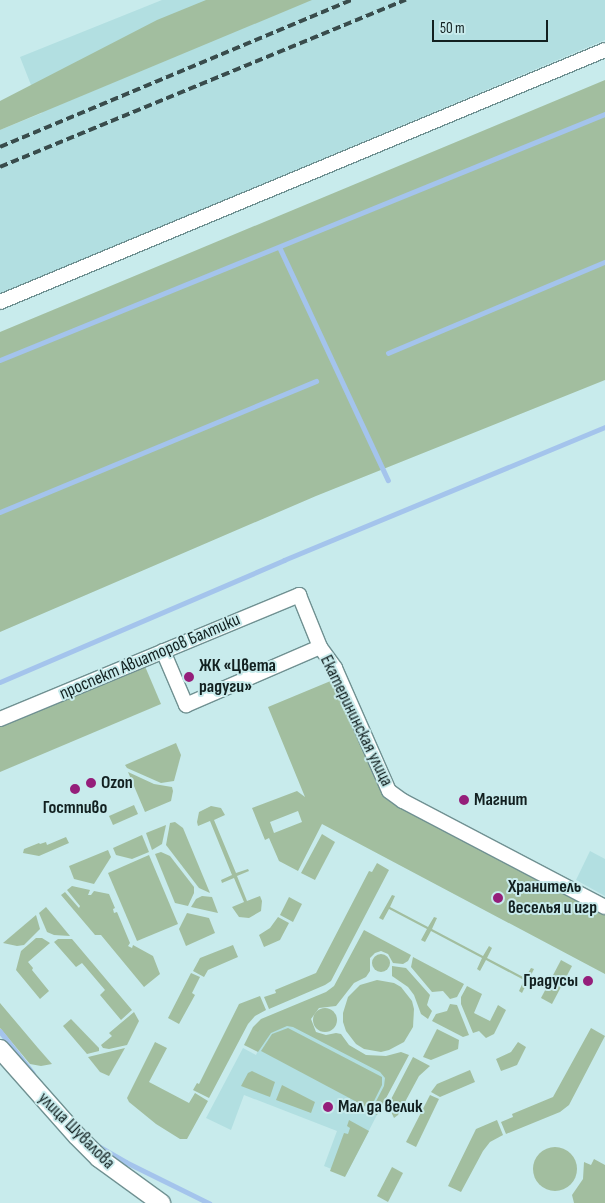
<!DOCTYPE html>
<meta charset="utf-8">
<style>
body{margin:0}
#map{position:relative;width:605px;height:1203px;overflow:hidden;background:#c8ebec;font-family:"Sofia Sans Condensed",sans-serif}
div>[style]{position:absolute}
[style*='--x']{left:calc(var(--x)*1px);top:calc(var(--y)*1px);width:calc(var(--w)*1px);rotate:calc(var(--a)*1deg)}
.built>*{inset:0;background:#b2dfe1}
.green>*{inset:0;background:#a2be9f}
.round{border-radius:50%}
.stream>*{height:4.5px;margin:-2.25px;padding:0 2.25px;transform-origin:2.25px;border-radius:2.25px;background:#a4c4ec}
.roads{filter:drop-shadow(1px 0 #709192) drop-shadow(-1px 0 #709192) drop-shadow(0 1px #709192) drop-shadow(0 -1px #709192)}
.minor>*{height:14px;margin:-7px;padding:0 7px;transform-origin:7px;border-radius:7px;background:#fff}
.tertiary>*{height:18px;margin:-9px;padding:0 9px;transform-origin:9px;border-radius:9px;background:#fff}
.rail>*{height:4px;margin-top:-2px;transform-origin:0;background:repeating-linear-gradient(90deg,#394c4c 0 8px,transparent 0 12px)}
.dots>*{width:14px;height:14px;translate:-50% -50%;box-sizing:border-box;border:2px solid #c8ebec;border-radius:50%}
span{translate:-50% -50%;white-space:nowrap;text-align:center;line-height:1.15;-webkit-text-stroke:4px #c8ebec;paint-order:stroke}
.street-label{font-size:18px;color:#122020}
.poi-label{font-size:18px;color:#122020;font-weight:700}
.left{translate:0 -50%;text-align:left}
.right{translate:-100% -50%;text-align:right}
.scale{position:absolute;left:432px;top:20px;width:116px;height:22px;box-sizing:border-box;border:2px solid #122020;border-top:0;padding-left:6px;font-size:15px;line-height:18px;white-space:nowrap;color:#122020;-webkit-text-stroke:4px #c8ebec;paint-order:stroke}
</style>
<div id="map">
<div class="built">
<i style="clip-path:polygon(162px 0,605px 0,605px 40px,0 294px,0 130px,42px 113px,20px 57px)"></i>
<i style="clip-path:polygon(590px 851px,605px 859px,605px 896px,576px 880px)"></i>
<i style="clip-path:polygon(291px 1023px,396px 1078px,346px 1175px,324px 1166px,337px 1131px,244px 1095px,231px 1130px,206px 1118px,243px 1048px,256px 1055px,266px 1033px)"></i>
</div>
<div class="green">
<i style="clip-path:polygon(206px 0,312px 0,0 130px,0 101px,157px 20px)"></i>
<i style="clip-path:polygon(605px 80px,605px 380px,316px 496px,0 632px,0 332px)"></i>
<i style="clip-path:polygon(144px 664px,161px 704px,0 772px,0 726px)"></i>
<i style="clip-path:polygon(evenodd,333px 680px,381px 792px,388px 800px,605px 915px,605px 974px,322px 824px,298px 871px,279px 861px,269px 838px,265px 840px,252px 808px,297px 791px,305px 797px,268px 707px,333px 680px,298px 811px,302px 822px,274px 833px,270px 822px,298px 811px)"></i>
<i style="clip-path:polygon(176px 743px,181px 755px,174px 781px,161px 783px,127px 768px,125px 765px)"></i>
<i style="clip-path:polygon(128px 772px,154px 784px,172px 787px,173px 791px,171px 801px,145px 812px)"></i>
<i style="clip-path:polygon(134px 805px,138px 814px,113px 825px,109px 816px)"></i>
<i style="clip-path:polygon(211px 806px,221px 808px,225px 815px,214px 820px,236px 873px,248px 869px,249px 871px,237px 876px,247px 901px,260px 896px,262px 901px,261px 911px,249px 918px,239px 917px,232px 907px,244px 902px,234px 878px,222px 883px,221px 880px,232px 875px,210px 821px,198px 826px,197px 822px,199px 812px)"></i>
<i style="clip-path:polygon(175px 822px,183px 828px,210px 893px,199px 888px,166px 845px,170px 823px)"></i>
<i style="clip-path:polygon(166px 825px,162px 844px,152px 850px,146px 833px)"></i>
<i style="clip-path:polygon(322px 834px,335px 842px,315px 880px,301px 873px)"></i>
<i style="clip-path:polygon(142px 835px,149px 852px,132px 859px,116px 855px,113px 848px)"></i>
<i style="clip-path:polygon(66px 837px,69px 843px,39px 856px,23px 853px,24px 849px,39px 843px,40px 844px,46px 842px,47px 845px)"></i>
<i style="clip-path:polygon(108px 850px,111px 857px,94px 884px,74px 879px,69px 866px)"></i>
<i style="clip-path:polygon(161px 852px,170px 856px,194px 887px,194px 893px,188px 906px,175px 903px,155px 854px)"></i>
<i style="clip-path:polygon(149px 855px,178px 924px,137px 941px,108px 873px)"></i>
<i style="clip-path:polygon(377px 863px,389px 870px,331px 981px,325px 985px,269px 1009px,264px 997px,276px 993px,275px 990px,316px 973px,369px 871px,372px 872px)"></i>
<i style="clip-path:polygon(72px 886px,90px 890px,88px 895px,91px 895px,94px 891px,109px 894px,115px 908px,113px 909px,114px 913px,117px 912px,130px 943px,128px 946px,132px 948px,133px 945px,153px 956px,160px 974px,144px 987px,101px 935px,95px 935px,61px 895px,65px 892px,79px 908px,80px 906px,67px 890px)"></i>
<i style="clip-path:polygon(392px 895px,395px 896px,390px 907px,428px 927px,434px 917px,437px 918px,432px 929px,483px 956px,489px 946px,492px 948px,487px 958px,525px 978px,531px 968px,534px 969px,522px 993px,519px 991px,524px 980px,486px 960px,480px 971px,477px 969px,482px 958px,431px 931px,425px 942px,421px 940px,427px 929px,389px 909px,383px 920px,379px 918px)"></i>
<i style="clip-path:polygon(202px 896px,212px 897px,218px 913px,191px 907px,196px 899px)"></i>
<i style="clip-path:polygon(289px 897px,302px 904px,293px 922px,280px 915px)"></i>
<i style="clip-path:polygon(46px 907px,70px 936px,54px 935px,47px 932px,39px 913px)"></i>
<i style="clip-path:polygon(187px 913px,209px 918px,215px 933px,186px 946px,179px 929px)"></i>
<i style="clip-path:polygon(36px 915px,40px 929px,24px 945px,17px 946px,3px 943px)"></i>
<i style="clip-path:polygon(278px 917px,289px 923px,280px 940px,264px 947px,259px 935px,270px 928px)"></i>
<i style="clip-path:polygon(364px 930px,411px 955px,408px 961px,403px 964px,393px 963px,388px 954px,381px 951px,375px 953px,370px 958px,370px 971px,366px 977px,354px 983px,336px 1006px,319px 1008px,311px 1019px,316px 1032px,326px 1035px,336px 1033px,341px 1034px,349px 1045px,366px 1055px,386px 1056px,401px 1052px,409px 1055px,377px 1115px,371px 1111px,384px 1086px,385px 1078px,380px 1072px,293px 1027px,287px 1026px,271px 1033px,258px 1052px,244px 1045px,253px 1027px,261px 1019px,326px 992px,334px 986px)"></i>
<i style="clip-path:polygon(36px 938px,42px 938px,50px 943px,28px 962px,33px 968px,32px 970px,49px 991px,40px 999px,16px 970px,21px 951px)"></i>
<i style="clip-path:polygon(58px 939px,72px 939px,132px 1010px,121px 1020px,100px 995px,105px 990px,82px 963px,76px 967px,54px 942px)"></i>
<i style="clip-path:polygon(233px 945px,238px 957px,208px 970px,204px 977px,193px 971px,200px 958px)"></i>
<i class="round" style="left:372px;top:954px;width:18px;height:18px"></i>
<i style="clip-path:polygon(413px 957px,464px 984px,457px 997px,450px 999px,443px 991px,432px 992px,411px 967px)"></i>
<i style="clip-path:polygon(561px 960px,572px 966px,552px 1004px,541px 998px)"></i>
<i style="clip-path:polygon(392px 966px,406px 968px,430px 995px,427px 1005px,432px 1011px,428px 1019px,421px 1014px,414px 995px,408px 987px,392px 976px)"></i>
<i style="clip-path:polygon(191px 973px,200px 977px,192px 993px,195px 995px,179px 1024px,168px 1018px)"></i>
<i style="clip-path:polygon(377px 980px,394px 983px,401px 987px,412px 1001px,414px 1009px,413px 1027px,404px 1042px,389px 1050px,381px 1052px,364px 1049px,356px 1044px,346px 1031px,343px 1022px,343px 1013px,348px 997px,360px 985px)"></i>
<i style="clip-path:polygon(467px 986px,482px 994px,474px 1013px,490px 1021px,498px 1005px,506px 1010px,494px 1034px,486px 1038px,479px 1031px,473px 1033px,461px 1004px,461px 997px)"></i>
<i style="clip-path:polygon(260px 996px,266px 1010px,255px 1016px,248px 1024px,209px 1098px,193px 1090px,197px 1083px,199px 1084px,239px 1004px)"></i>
<i style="clip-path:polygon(0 1003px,38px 1048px,52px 1064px,41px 1066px,30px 1064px,0 1028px)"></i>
<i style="clip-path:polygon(450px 1004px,457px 1005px,469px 1035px,463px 1037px,432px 1021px,436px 1014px,447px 1011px)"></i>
<i class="round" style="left:313px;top:1008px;width:24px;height:24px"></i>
<i style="clip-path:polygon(134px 1012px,139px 1021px,127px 1045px,109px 1049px,103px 1048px,101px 1045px,112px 1036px,109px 1033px)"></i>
<i style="clip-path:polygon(71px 1019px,99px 1048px,99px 1051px,87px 1054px,63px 1026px)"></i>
<i style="clip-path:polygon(288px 1028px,382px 1077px,382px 1085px,370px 1109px,261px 1051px,272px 1034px)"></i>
<i style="clip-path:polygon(591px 1028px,605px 1036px,569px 1105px,560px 1112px,506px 1134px,501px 1122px,513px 1117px,512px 1114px,553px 1097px)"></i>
<i style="clip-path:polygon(437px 1029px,459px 1040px,458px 1049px,431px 1060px,423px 1057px)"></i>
<i style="clip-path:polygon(155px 1042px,167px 1048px,149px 1082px,189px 1103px,195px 1093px,208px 1101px,187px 1139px,180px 1139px,156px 1124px,129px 1102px,127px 1098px)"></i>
<i style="clip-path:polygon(518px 1042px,526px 1047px,517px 1065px,501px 1071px,496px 1059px,511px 1052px)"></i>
<i style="clip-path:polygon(125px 1048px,109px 1076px,100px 1072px,88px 1057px)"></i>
<i style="clip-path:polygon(413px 1057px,430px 1066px,419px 1076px,398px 1115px,394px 1118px,388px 1105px)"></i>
<i style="clip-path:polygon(470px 1070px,475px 1082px,440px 1097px,431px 1092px,437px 1084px)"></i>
<i style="clip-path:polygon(252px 1071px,275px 1082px,270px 1097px,241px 1086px,248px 1073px)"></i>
<i style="clip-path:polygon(282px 1085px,315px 1102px,311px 1113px,276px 1100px)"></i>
<i style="clip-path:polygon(430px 1095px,439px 1099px,416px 1147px,406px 1142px)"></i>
<i style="clip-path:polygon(349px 1120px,369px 1131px,345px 1177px,330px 1171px,344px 1133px,348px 1134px,350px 1128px,347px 1126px)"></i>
<i style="clip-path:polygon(497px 1120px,503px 1135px,490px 1142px,483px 1151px,461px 1192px,448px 1186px,476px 1129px)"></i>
<i class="round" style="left:533px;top:1147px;width:44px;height:44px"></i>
<i style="clip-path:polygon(594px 1159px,605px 1165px,605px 1203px,574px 1203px,572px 1195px,583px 1179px,584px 1162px,591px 1165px)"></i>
<i style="clip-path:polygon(392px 1167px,403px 1173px,388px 1202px,377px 1196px)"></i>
</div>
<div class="stream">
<i style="--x:280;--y:248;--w:256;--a:65"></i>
<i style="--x:388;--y:353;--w:235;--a:-22.8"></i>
<i style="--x:0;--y:360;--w:653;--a:-22.13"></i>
<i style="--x:0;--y:512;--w:342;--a:-22.5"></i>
<i style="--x:0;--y:682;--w:309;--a:-23.2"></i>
<i style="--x:284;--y:560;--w:347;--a:-22.5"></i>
<i style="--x:0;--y:1031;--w:53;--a:51.8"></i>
<i style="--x:95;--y:1144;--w:36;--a:30"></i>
<i style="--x:126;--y:1162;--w:93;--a:26.3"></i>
</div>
<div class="roads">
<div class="minor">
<i style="--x:0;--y:302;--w:655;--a:-22.61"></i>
<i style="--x:163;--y:651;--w:59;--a:66.9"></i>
<i style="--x:186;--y:705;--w:146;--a:-23.4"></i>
<i style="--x:0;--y:719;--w:324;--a:-22.5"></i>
<i style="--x:299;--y:595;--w:56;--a:68"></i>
<i style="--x:320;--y:647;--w:26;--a:54"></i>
<i style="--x:335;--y:668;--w:134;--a:66.3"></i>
<i style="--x:389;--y:791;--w:17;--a:36"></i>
<i style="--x:403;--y:801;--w:228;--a:27.7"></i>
</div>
<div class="tertiary">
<i style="--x:0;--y:1049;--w:116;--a:48.5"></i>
<i style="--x:77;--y:1136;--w:31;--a:45"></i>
<i style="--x:99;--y:1158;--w:77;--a:36"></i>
</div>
</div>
<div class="rail">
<i style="--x:0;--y:147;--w:381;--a:-22.7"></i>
<i style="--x:0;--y:167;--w:439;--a:-22.4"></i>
</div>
<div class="dots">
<i style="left:189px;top:677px;background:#951e7a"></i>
<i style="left:91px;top:783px;background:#951e7a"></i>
<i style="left:75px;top:789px;background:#951e7a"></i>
<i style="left:464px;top:800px;background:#951e7a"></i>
<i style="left:498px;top:898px;background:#951e7a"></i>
<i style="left:588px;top:981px;background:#951e7a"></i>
<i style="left:328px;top:1107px;background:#951e7a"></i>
</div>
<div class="street-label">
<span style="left:150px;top:657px;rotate:-23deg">проспект Авиаторов Балтики</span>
<span style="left:356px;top:721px;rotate:64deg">Екатерининская улица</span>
<span style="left:76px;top:1131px;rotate:45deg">улица Шувалова</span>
</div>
<div class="poi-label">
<span class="left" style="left:199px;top:677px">ЖК «Цвета<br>радуги»</span>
<span class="left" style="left:101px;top:783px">Ozon</span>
<span class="left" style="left:474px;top:800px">Магнит</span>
<span style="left:75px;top:808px">Гостпиво</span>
<span class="left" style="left:508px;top:898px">Хранитель<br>веселья и игр</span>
<span class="right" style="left:578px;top:981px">Градусы</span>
<span class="left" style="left:338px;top:1107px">Мал да велик</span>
</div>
<div class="scale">50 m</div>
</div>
